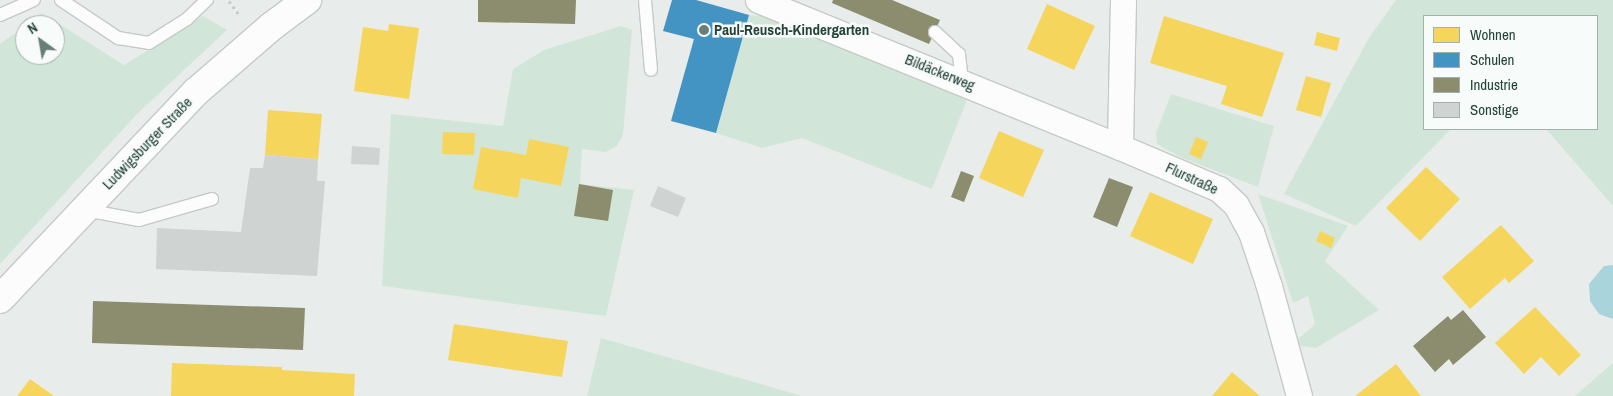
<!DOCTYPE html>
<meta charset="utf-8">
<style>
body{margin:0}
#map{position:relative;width:1613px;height:396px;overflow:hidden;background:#e8edeb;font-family:"Archivo Narrow",sans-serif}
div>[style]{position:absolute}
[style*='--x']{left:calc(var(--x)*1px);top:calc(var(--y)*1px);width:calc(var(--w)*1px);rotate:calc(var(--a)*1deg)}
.green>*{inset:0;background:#d1e6d8}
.water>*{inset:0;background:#a9d4db}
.homes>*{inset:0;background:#f6d55c}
.schools>*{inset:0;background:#4393c3}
.industry>*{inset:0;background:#8c8c6e}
.building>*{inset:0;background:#cfd4d2}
.path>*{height:3px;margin-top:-1.5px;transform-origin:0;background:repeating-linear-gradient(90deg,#c3ccca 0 2.5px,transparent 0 6.5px)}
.roads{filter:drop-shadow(1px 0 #c5cac8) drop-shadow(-1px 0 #c5cac8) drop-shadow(0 1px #c5cac8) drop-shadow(0 -1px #c5cac8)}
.lane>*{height:12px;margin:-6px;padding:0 6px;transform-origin:6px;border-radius:6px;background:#fcfcfc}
.street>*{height:25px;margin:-12.5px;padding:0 12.5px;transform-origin:12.5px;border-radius:12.5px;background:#fcfcfc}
.secondary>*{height:28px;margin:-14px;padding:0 14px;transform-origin:14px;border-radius:14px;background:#fcfcfc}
.dots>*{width:14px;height:14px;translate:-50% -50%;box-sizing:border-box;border:2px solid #f7fbf9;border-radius:50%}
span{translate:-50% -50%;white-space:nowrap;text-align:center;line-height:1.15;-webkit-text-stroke:5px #f7fbf9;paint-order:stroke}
.poi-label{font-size:15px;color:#24423a;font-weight:700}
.left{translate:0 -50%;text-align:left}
.street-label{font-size:15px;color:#24423a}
.legend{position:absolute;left:1423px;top:15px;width:175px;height:115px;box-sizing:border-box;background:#f7fbf9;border:1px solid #a3b1ad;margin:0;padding:6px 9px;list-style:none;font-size:15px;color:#24423a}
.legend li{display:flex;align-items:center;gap:10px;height:25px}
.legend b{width:25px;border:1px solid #a3b1ad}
.north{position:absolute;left:15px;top:15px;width:50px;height:50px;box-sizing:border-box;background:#f7fbf9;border:1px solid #a3b1ad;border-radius:50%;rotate:328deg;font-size:14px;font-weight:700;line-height:20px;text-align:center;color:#24423a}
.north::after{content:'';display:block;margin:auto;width:18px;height:22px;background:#697e78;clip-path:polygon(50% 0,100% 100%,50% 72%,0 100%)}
</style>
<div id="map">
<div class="green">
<i style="clip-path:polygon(1396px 0,1613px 0,1613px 206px,1546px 129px,1597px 129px,1597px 16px,1424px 16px,1424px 129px,1451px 129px,1356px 226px,1284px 194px,1370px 36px)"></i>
<i style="clip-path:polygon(42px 13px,124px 65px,203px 16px,227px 30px,137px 114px,0 264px,0 44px,25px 26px,25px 55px,55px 55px,55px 25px,26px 25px)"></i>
<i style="clip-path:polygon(749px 15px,786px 19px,970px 92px,932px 189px,802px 138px,762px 148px,716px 133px)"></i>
<i style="clip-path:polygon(621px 26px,632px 30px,623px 135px,617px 146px,606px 152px,582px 149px,580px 184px,634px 190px,606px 316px,382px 286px,391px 114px,503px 126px,513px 69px,544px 50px)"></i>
<i style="clip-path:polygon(1171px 94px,1274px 126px,1258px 187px,1180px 157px,1157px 144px,1156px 133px)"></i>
<i style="clip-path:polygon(1258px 194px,1348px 226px,1325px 261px,1379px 310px,1316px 348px,1299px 346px,1296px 341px,1315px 324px,1308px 296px,1293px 303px)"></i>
<i style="clip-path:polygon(601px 338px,802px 396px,587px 396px)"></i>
<i style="clip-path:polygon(1613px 363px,1613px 396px,1575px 396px)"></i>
</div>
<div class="water">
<i style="clip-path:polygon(1613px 265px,1613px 319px,1599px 314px,1590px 301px,1589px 284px,1604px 266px)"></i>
</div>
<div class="homes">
<i style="clip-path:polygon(1047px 4px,1095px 26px,1074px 70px,1027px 49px)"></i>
<i style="clip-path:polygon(1164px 16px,1284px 53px,1262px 117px,1221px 104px,1227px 86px,1150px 63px)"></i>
<i style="clip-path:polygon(389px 24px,419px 28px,409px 99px,354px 91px,363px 27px,388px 31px)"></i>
<i style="clip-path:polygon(1317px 32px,1340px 38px,1337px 51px,1314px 45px)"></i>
<i style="clip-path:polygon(1306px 76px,1331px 83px,1321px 117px,1296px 110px)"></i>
<i style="clip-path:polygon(268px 110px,322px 114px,318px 159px,265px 155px)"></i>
<i style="clip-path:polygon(999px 131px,1044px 150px,1023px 197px,979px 178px)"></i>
<i style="clip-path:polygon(443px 132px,475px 133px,474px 155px,442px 154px)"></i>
<i style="clip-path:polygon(1196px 137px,1208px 142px,1201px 159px,1189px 154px)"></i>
<i style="clip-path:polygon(529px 139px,569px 147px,561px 186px,521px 178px,518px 198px,473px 189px,481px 147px,526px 155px)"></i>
<i style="clip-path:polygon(1426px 167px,1460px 199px,1420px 241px,1386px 208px)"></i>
<i style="clip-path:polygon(1150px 192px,1213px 219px,1193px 264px,1130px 236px)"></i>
<i style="clip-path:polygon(1501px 225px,1534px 261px,1509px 283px,1505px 278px,1470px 309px,1442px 277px)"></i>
<i style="clip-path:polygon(1320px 231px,1335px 238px,1331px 248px,1316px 241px)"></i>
<i style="clip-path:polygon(1535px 307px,1581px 355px,1559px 376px,1541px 357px,1524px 374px,1495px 343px)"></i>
<i style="clip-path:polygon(454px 324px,568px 341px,562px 377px,448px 360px)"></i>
<i style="clip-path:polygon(172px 363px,282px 367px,282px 370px,355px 374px,354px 396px,171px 396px)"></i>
<i style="clip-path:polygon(1396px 364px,1421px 396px,1355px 396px)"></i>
<i style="clip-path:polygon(1232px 372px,1260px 396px,1212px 396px)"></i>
<i style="clip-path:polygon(30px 379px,54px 396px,17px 396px)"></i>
</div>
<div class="schools">
<i style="clip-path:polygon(672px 0,696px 0,749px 15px,716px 133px,671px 121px,694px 39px,663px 31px)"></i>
</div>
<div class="industry">
<i style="clip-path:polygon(478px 0,576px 0,575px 24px,478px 22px)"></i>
<i style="clip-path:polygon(833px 0,892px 0,940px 20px,929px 44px,832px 3px)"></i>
<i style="clip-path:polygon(961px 171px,974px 176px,964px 202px,951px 197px)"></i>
<i style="clip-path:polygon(1109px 178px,1133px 187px,1117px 227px,1093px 217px)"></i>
<i style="clip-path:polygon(579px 184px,613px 190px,608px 221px,574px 216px)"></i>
<i style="clip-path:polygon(93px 301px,305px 308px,303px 350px,92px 343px)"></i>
<i style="clip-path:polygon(1463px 310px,1486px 337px,1453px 365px,1449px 359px,1435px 372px,1413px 346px,1448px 316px,1451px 320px)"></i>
</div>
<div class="building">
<i style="clip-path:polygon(352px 146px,380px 148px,379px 165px,351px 164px)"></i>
<i style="clip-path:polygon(265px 155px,318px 159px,317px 181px,325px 181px,317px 276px,156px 269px,157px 228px,241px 232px,250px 168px,263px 168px)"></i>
<i style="clip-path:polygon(658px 186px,686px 198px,678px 217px,650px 206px)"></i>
</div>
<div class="path">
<i style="--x:229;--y:1;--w:19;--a:54"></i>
</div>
<div class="roads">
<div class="lane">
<i style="--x:61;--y:0;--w:69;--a:33.7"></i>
<i style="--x:118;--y:38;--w:31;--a:9"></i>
<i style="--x:149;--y:43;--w:45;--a:-32.3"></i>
<i style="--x:187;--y:19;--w:28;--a:-44"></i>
<i style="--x:645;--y:0;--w:70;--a:85.1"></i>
<i style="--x:0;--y:15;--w:37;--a:-24"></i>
<i style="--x:935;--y:32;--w:33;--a:43"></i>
<i style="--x:959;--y:54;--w:27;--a:84"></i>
<i style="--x:85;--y:210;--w:55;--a:10.5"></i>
<i style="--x:139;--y:220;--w:76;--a:-16"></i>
</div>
<div class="street">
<i style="--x:758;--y:0;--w:391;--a:22.1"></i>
<i style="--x:1123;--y:0;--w:147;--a:91.2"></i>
<i style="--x:1120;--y:147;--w:108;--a:23"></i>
<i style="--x:1219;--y:189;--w:23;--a:43"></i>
<i style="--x:1236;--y:205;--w:31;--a:61"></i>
<i style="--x:1251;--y:232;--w:57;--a:71.6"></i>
<i style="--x:1269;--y:286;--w:114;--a:74.7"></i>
</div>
<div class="secondary">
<i style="--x:0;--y:299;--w:286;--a:-46.6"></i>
<i style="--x:197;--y:91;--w:99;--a:-40.9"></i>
<i style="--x:272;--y:26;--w:44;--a:-36.6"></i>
</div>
</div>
<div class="dots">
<i style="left:704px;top:30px;background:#697e78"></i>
</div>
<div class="poi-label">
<span class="left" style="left:714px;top:30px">Paul-Reusch-Kindergarten</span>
</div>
<div class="street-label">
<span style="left:940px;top:72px;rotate:22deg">Bildäckerweg</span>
<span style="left:147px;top:143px;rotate:-46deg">Ludwigsburger Straße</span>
<span style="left:1192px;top:178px;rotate:25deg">Flurstraße</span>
</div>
<ul class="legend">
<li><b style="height:14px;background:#f6d55c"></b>Wohnen</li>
<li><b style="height:14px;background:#4393c3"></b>Schulen</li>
<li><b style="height:14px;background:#8c8c6e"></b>Industrie</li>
<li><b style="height:14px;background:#cfd4d2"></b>Sonstige</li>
</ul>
<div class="north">N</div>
</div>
